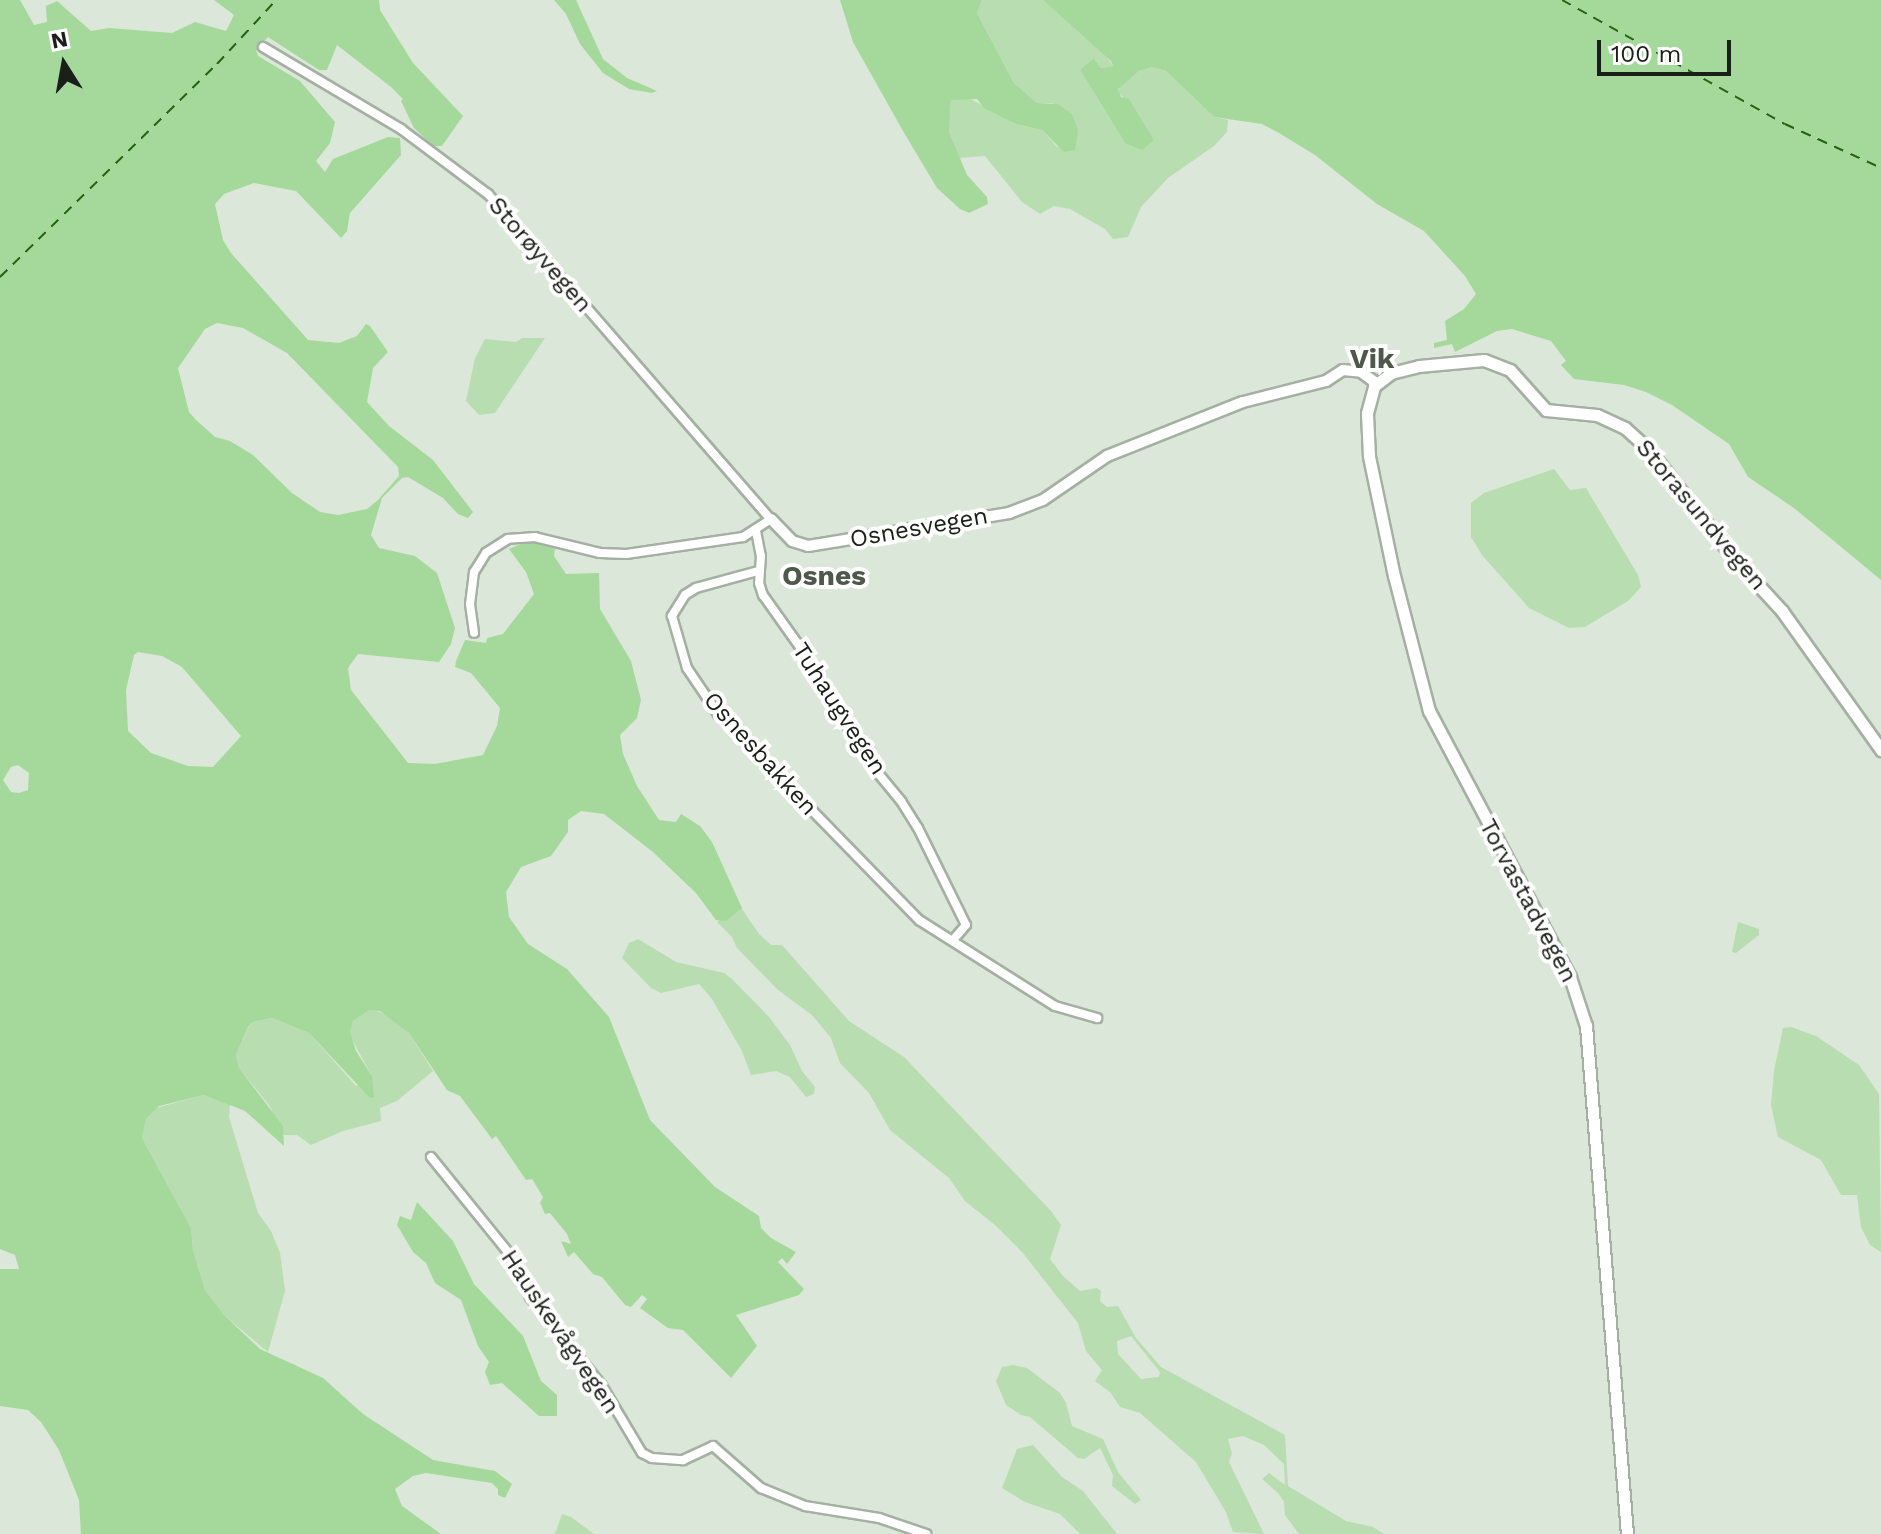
<!DOCTYPE html>
<meta charset="utf-8">
<style>
body{margin:0}
#map{position:relative;width:1881px;height:1534px;overflow:hidden;background:#dbe7d8;font-family:"Work Sans",sans-serif}
div>[style]{position:absolute}
[style*='--x']{left:calc(var(--x)*1px);top:calc(var(--y)*1px);width:calc(var(--w)*1px);rotate:calc(var(--a)*1deg)}
.green>*{inset:0;background:#b8ddb1}
.water>*{inset:0;background:#a5d99b}
.ferry>*{height:2px;margin-top:-1px;transform-origin:0;background:repeating-linear-gradient(90deg,#226311 0 10px,transparent 0 18px)}
.roads{filter:drop-shadow(2px 0 #a4b0a2) drop-shadow(-2px 0 #a4b0a2) drop-shadow(0 2px #a4b0a2) drop-shadow(0 -2px #a4b0a2)}
.minor>*{height:8px;margin:-4px;padding:0 4px;transform-origin:4px;border-radius:4px;background:#fff}
.tertiary>*{height:10px;margin:-5px;padding:0 5px;transform-origin:5px;border-radius:5px;background:#fff}
.secondary>*{height:11px;margin:-5.5px;padding:0 5.5px;transform-origin:5.5px;border-radius:5.5px;background:#fff}
span{translate:-50% -50%;white-space:nowrap;text-align:center;line-height:1.15;-webkit-text-stroke:8px #fff;paint-order:stroke}
.street-label{font-size:24px;color:#1a1f1a}
.quarter-label{font-size:28px;color:#4e584b;font-weight:700}
.north{position:absolute;left:24px;top:24px;width:80px;height:80px;-webkit-text-stroke:6px #fff;paint-order:stroke;rotate:349deg;font-size:22px;font-weight:700;line-height:32px;text-align:center;color:#1a1f1a}
.north::after{content:'';display:block;margin:auto;width:28px;height:36px;background:#1a1f1a;clip-path:polygon(50% 0,100% 100%,50% 72%,0 100%)}
.scale{position:absolute;left:1597px;top:40px;width:134px;height:36px;box-sizing:border-box;border:4px solid #1a1f1a;border-top:0;padding-left:10px;font-size:24px;line-height:28px;white-space:nowrap;color:#1a1f1a;-webkit-text-stroke:6px #fff;paint-order:stroke}
</style>
<div id="map">
<div class="green">
<i style="clip-path:polygon(982px 0,1043px 0,1105px 54px,1113px 66px,1101px 68px,1095px 59px,1080px 70px,1125px 143px,1125px 99px,1119px 93px,1119px 87px,1139px 71px,1152px 67px,1166px 71px,1214px 117px,1228px 120px,1227px 132px,1214px 146px,1168px 178px,1141px 207px,1128px 237px,1113px 239px,1105px 229px,1070px 209px,1054px 206px,1040px 214px,1022px 202px,985px 156px,959px 158px,949px 132px,951px 100px,967px 97px,1016px 124px,1042px 130px,1058px 148px,1053px 103px,1037px 103px,1014px 83px,977px 13px)"></i>
<i style="clip-path:polygon(522px 338px,545px 338px,495px 413px,479px 415px,466px 401px,475px 358px,485px 339px,516px 342px)"></i>
<i style="clip-path:polygon(1554px 469px,1570px 490px,1586px 488px,1638px 575px,1641px 587px,1628px 601px,1585px 627px,1569px 628px,1529px 608px,1482px 555px,1471px 537px,1471px 503px,1484px 493px)"></i>
<i style="clip-path:polygon(evenodd,740px 906px,759px 934px,771px 945px,782px 945px,849px 1021px,904px 1057px,1051px 1211px,1061px 1225px,1050px 1259px,1063px 1276px,1080px 1291px,1097px 1288px,1101px 1291px,1100px 1301px,1107px 1307px,1118px 1306px,1136px 1338px,1161px 1367px,1285px 1435px,1288px 1486px,1346px 1521px,1373px 1527px,1384px 1534px,1299px 1534px,1285px 1515px,1284px 1502px,1278px 1493px,1262px 1479px,1269px 1473px,1285px 1485px,1284px 1464px,1264px 1445px,1243px 1436px,1228px 1439px,1232px 1453px,1229px 1462px,1264px 1534px,1233px 1532px,1226px 1512px,1196px 1462px,1140px 1413px,1120px 1407px,1110px 1392px,1095px 1381px,1102px 1370px,1086px 1351px,1078px 1323px,1022px 1252px,995px 1225px,965px 1201px,949px 1178px,890px 1130px,869px 1093px,840px 1063px,831px 1038px,812px 1015px,778px 990px,737px 948px,732px 937px,717px 922px,740px 906px,1131px 1336px,1160px 1372px,1159px 1377px,1141px 1379px,1118px 1354px,1117px 1341px,1131px 1336px)"></i>
<i style="clip-path:polygon(1738px 922px,1759px 929px,1759px 935px,1736px 953px,1732px 952px)"></i>
<i style="clip-path:polygon(638px 939px,676px 962px,724px 973px,732px 979px,769px 1017px,790px 1045px,802px 1071px,815px 1087px,814px 1094px,806px 1097px,790px 1077px,776px 1071px,751px 1075px,742px 1051px,712px 999px,699px 984px,661px 993px,651px 988px,622px 958px,629px 943px)"></i>
<i style="clip-path:polygon(372px 1009px,387px 1015px,409px 1033px,433px 1071px,397px 1101px,380px 1108px,381px 1121px,343px 1131px,311px 1145px,297px 1135px,284px 1135px,269px 1105px,239px 1068px,236px 1055px,248px 1028px,253px 1022px,272px 1018px,309px 1033px,356px 1086px,372px 1076px,349px 1034px,353px 1021px)"></i>
<i style="clip-path:polygon(1791px 1027px,1816px 1036px,1859px 1065px,1879px 1094px,1881px 1252px,1870px 1245px,1861px 1227px,1857px 1195px,1841px 1195px,1821px 1160px,1778px 1137px,1771px 1105px,1774px 1071px,1783px 1028px)"></i>
<i style="clip-path:polygon(204px 1095px,230px 1104px,229px 1117px,258px 1213px,271px 1231px,280px 1253px,285px 1291px,268px 1352px,225px 1316px,205px 1290px,193px 1250px,191px 1228px,142px 1138px,146px 1119px,156px 1108px)"></i>
<i style="clip-path:polygon(1013px 1365px,1027px 1368px,1060px 1393px,1066px 1403px,1072px 1426px,1103px 1439px,1118px 1472px,1141px 1500px,1135px 1504px,1112px 1486px,1113px 1475px,1100px 1448px,1084px 1459px,1078px 1458px,1030px 1417px,1021px 1415px,1006px 1405px,996px 1381px,1002px 1367px)"></i>
<i style="clip-path:polygon(1033px 1445px,1062px 1477px,1083px 1491px,1117px 1534px,1080px 1534px,1060px 1514px,1025px 1502px,1002px 1488px,1017px 1449px)"></i>
<i style="clip-path:polygon(562px 1514px,571px 1517px,594px 1534px,555px 1534px)"></i>
</div>
<div class="water">
<i style="clip-path:polygon(evenodd,0 0,20px 0,34px 25px,47px 22px,46px 6px,57px 1px,91px 31px,109px 28px,172px 33px,195px 22px,226px 31px,234px 15px,214px 0,379px 0,380px 10px,413px 63px,463px 116px,442px 146px,433px 146px,414px 128px,401px 101px,403px 99px,391px 87px,337px 45px,327px 70px,319px 70px,268px 37px,256px 51px,258px 56px,300px 81px,335px 122px,330px 143px,316px 161px,325px 172px,333px 159px,388px 137px,400px 138px,401px 155px,350px 213px,347px 231px,341px 238px,296px 191px,254px 183px,224px 194px,215px 204px,223px 240px,231px 253px,308px 340px,339px 343px,357px 336px,366px 324px,370px 326px,388px 352px,373px 368px,367px 402px,389px 426px,433px 460px,473px 512px,468px 518px,458px 514px,443px 498px,408px 477px,402px 478px,382px 498px,371px 535px,379px 548px,415px 556px,437px 573px,455px 628px,451px 644px,439px 662px,358px 654px,348px 668px,351px 690px,408px 763px,435px 764px,483px 755px,497px 726px,500px 708px,471px 673px,455px 667px,456px 661px,465px 640px,486px 643px,487px 638px,503px 634px,534px 594px,526px 572px,509px 549px,526px 542px,544px 545px,555px 549px,554px 556px,566px 574px,599px 573px,600px 609px,631px 661px,641px 700px,637px 718px,620px 735px,623px 754px,637px 786px,659px 820px,676px 822px,681px 814px,700px 826px,712px 842px,742px 908px,726px 921px,716px 920px,696px 893px,653px 852px,604px 814px,581px 811px,568px 820px,568px 832px,551px 856px,521px 867px,506px 892px,509px 917px,528px 944px,567px 969px,609px 1017px,650px 1120px,715px 1187px,759px 1216px,761px 1228px,771px 1238px,796px 1252px,787px 1264px,782px 1258px,778px 1262px,804px 1289px,799px 1295px,736px 1315px,757px 1346px,731px 1378px,683px 1330px,668px 1328px,640px 1308px,647px 1299px,642px 1295px,631px 1307px,625px 1305px,602px 1277px,593px 1274px,574px 1252px,568px 1257px,561px 1241px,571px 1244px,567px 1234px,550px 1213px,545px 1214px,540px 1203px,543px 1197px,532px 1179px,526px 1180px,496px 1136px,492px 1139px,460px 1096px,447px 1090px,409px 1033px,380px 1011px,370px 1010px,353px 1021px,350px 1032px,356px 1051px,372px 1076px,374px 1097px,370px 1098px,309px 1033px,272px 1018px,253px 1022px,248px 1027px,236px 1055px,239px 1068px,283px 1126px,284px 1146px,245px 1111px,204px 1095px,159px 1106px,146px 1119px,142px 1138px,191px 1228px,193px 1250px,205px 1290px,225px 1316px,260px 1349px,323px 1378px,363px 1414px,433px 1460px,495px 1471px,512px 1484px,505px 1498px,498px 1495px,498px 1489px,492px 1483px,426px 1473px,413px 1476px,395px 1489px,402px 1506px,441px 1534px,81px 1534px,79px 1500px,59px 1450px,41px 1422px,28px 1410px,0 1406px,0 1269px,19px 1269px,15px 1255px,0 1249px,0 0,217px 323px,243px 328px,287px 353px,398px 467px,399px 476px,378px 500px,367px 509px,338px 515px,320px 512px,292px 493px,253px 455px,230px 441px,215px 437px,196px 420px,189px 412px,178px 368px,205px 329px,217px 323px,0 0,138px 652px,162px 656px,182px 667px,241px 736px,213px 767px,188px 766px,151px 753px,128px 731px,126px 690px,134px 655px,138px 652px,0 0,18px 765px,29px 773px,28px 790px,19px 793px,11px 792px,3px 780px,11px 767px,18px 765px)"></i>
<i style="clip-path:polygon(554px 0,576px 0,603px 59px,627px 78px,657px 91px,652px 93px,629px 89px,603px 73px,580px 44px,566px 14px)"></i>
<i style="clip-path:polygon(840px 0,982px 0,977px 13px,1014px 83px,1037px 103px,1058px 104px,1072px 114px,1078px 130px,1075px 150px,1064px 152px,1042px 130px,1016px 124px,984px 108px,977px 99px,951px 100px,949px 132px,967px 175px,987px 197px,988px 204px,969px 213px,960px 209px,937px 188px,903px 131px,853px 42px)"></i>
<i style="clip-path:polygon(1043px 0,1881px 0,1881px 580px,1794px 508px,1748px 477px,1729px 444px,1672px 405px,1646px 392px,1624px 385px,1574px 379px,1561px 365px,1566px 361px,1551px 341px,1512px 329px,1497px 331px,1455px 352px,1452px 344px,1434px 348px,1434px 343px,1447px 340px,1445px 321px,1464px 309px,1476px 294px,1465px 276px,1424px 231px,1377px 204px,1315px 155px,1279px 133px,1262px 124px,1214px 117px,1166px 71px,1152px 67px,1139px 71px,1118px 89px,1121px 97px,1129px 99px,1154px 140px,1142px 150px,1125px 143px,1080px 70px,1094px 58px,1101px 68px,1113px 66px,1111px 61px)"></i>
<i style="clip-path:polygon(417px 1202px,453px 1241px,474px 1284px,523px 1336px,541px 1381px,557px 1395px,557px 1416px,539px 1416px,502px 1383px,490px 1385px,485px 1372px,489px 1362px,478px 1346px,461px 1300px,435px 1283px,426px 1263px,413px 1252px,397px 1225px,400px 1216px,411px 1220px)"></i>
</div>
<div class="ferry">
<i style="--x:1562;--y:0;--w:255;--a:29.1"></i>
<i style="--x:1785;--y:124;--w:106;--a:24.6"></i>
<i style="--x:0;--y:277;--w:304;--a:-44.5"></i>
<i style="--x:217;--y:64;--w:87;--a:-47.3"></i>
</div>
<div class="roads">
<div class="minor">
<i style="--x:263;--y:47;--w:161;--a:30.7"></i>
<i style="--x:401;--y:129;--w:109;--a:36.8"></i>
<i style="--x:488;--y:194;--w:431;--a:49"></i>
<i style="--x:771;--y:519;--w:33;--a:147"></i>
<i style="--x:743;--y:537;--w:118;--a:171.7"></i>
<i style="--x:626;--y:554;--w:26;--a:-178"></i>
<i style="--x:600;--y:553;--w:67;--a:-166.2"></i>
<i style="--x:535;--y:537;--w:27;--a:176"></i>
<i style="--x:508;--y:539;--w:26;--a:148"></i>
<i style="--x:486;--y:553;--w:22;--a:122"></i>
<i style="--x:474;--y:572;--w:32;--a:97"></i>
<i style="--x:470;--y:604;--w:29;--a:82"></i>
<i style="--x:756;--y:531;--w:25;--a:79"></i>
<i style="--x:761;--y:556;--w:27;--a:94"></i>
<i style="--x:759;--y:583;--w:13;--a:72"></i>
<i style="--x:763;--y:595;--w:72;--a:54.6"></i>
<i style="--x:805;--y:654;--w:124;--a:59.5"></i>
<i style="--x:868;--y:761;--w:52;--a:50.5"></i>
<i style="--x:901;--y:801;--w:32;--a:58"></i>
<i style="--x:918;--y:828;--w:108;--a:63.7"></i>
<i style="--x:966;--y:925;--w:20;--a:131"></i>
<i style="--x:758;--y:571;--w:64;--a:164.7"></i>
<i style="--x:696;--y:588;--w:13;--a:148"></i>
<i style="--x:685;--y:595;--w:25;--a:122"></i>
<i style="--x:672;--y:616;--w:54;--a:73.9"></i>
<i style="--x:687;--y:668;--w:55;--a:56"></i>
<i style="--x:718;--y:714;--w:288;--a:45.7"></i>
<i style="--x:919;--y:920;--w:161;--a:32.3"></i>
<i style="--x:1055;--y:1006;--w:44;--a:15.9"></i>
<i style="--x:431;--y:1157;--w:122;--a:51"></i>
<i style="--x:508;--y:1252;--w:50;--a:63.9"></i>
<i style="--x:530;--y:1297;--w:114;--a:51"></i>
<i style="--x:602;--y:1386;--w:78;--a:59.2"></i>
<i style="--x:642;--y:1453;--w:11;--a:27"></i>
<i style="--x:652;--y:1458;--w:31;--a:4"></i>
<i style="--x:683;--y:1460;--w:33;--a:-25"></i>
<i style="--x:713;--y:1446;--w:64;--a:41.2"></i>
<i style="--x:761;--y:1488;--w:48;--a:22.2"></i>
<i style="--x:805;--y:1506;--w:75;--a:9.2"></i>
<i style="--x:879;--y:1518;--w:50;--a:18.8"></i>
</div>
<div class="tertiary">
<i style="--x:771;--y:519;--w:30;--a:46"></i>
<i style="--x:792;--y:541;--w:17;--a:17"></i>
<i style="--x:808;--y:546;--w:204;--a:-9.3"></i>
<i style="--x:1009;--y:513;--w:36;--a:-21"></i>
<i style="--x:1043;--y:500;--w:78;--a:-34.5"></i>
<i style="--x:1107;--y:456;--w:146;--a:-21.7"></i>
<i style="--x:1243;--y:402;--w:86;--a:-14.2"></i>
<i style="--x:1326;--y:381;--w:20;--a:-33"></i>
<i style="--x:1343;--y:370;--w:18;--a:6"></i>
<i style="--x:1361;--y:372;--w:19;--a:36"></i>
</div>
<div class="secondary">
<i style="--x:1627;--y:1534;--w:510;--a:-94.61"></i>
<i style="--x:1586;--y:1026;--w:52;--a:-108.1"></i>
<i style="--x:1570;--y:977;--w:301;--a:-117.9"></i>
<i style="--x:1429;--y:711;--w:139;--a:-104.5"></i>
<i style="--x:1394;--y:576;--w:123;--a:-101.8"></i>
<i style="--x:1369;--y:456;--w:43;--a:-92.7"></i>
<i style="--x:1367;--y:413;--w:28;--a:-75"></i>
<i style="--x:1374;--y:386;--w:21;--a:-37"></i>
<i style="--x:1391;--y:373;--w:29;--a:-14"></i>
<i style="--x:1419;--y:366;--w:65;--a:-5.3"></i>
<i style="--x:1484;--y:360;--w:28;--a:21"></i>
<i style="--x:1510;--y:370;--w:54;--a:48"></i>
<i style="--x:1546;--y:410;--w:51;--a:5.6"></i>
<i style="--x:1597;--y:415;--w:31;--a:25"></i>
<i style="--x:1625;--y:428;--w:31;--a:42"></i>
<i style="--x:1648;--y:449;--w:144;--a:51.8"></i>
<i style="--x:1737;--y:562;--w:67;--a:47.4"></i>
<i style="--x:1782;--y:611;--w:171;--a:54.5"></i>
</div>
</div>
<div class="street-label">
<span style="left:540px;top:255px;rotate:49deg">Storøyvegen</span>
<span style="left:1701px;top:515px;rotate:50deg">Storasundvegen</span>
<span style="left:919px;top:528px;rotate:-10deg">Osnesvegen</span>
<span style="left:839px;top:709px;rotate:57deg">Tuhaugvegen</span>
<span style="left:760px;top:754px;rotate:48deg">Osnesbakken</span>
<span style="left:1528px;top:901px;rotate:62deg">Torvastadvegen</span>
<span style="left:560px;top:1332px;rotate:56deg">Hauskevågvegen</span>
</div>
<div class="quarter-label">
<span style="left:1372px;top:359px">Vik</span>
<span style="left:824px;top:576px">Osnes</span>
</div>
<div class="north">N</div>
<div class="scale">100 m</div>
</div>
